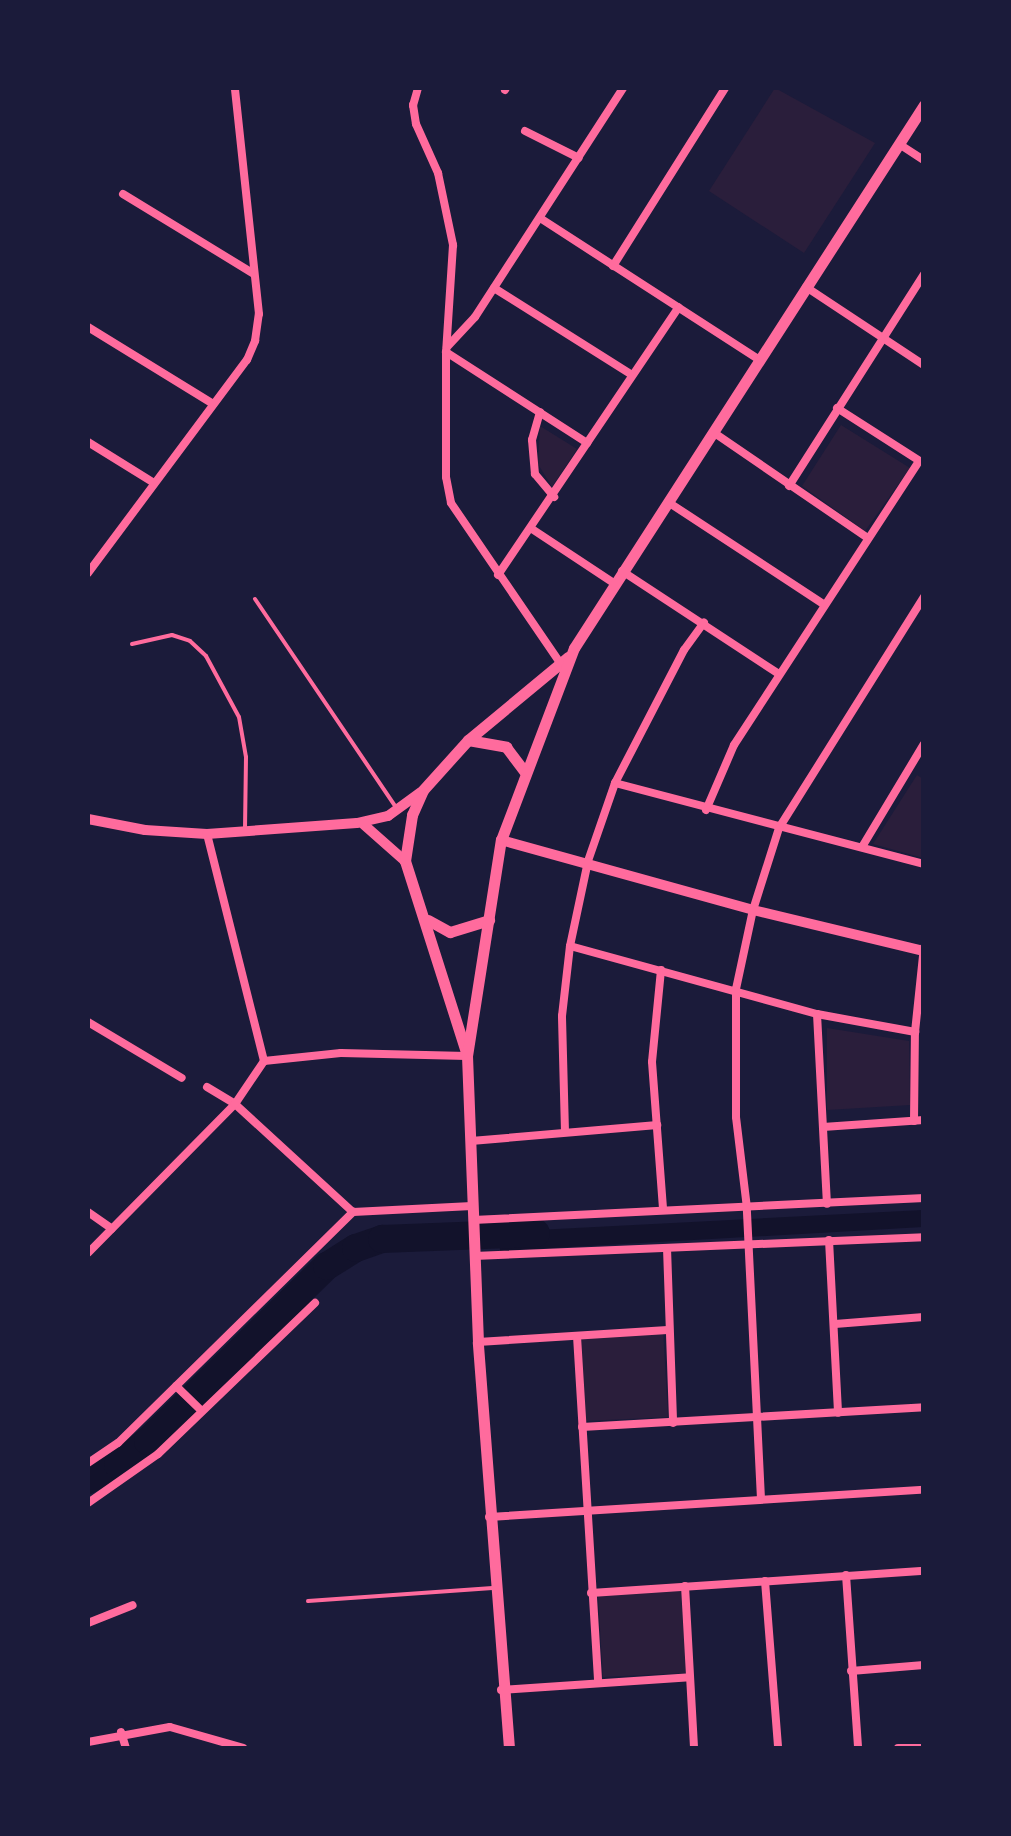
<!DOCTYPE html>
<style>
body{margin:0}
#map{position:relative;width:1011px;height:1836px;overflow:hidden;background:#1b1b3a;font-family:"Nunito Sans",sans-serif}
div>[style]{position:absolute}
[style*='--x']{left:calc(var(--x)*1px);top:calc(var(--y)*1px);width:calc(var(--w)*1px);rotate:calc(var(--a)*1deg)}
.green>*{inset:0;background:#2a1e3b}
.water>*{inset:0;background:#12122b}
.river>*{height:28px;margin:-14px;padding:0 14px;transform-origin:14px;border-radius:14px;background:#12122b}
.service>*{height:4px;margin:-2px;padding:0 2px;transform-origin:2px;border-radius:2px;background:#ff6b9d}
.minor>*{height:8px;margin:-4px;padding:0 4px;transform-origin:4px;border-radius:4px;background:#ff6b9d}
.tertiary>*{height:10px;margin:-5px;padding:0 5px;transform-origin:5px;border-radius:5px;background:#ff6b9d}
.secondary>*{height:11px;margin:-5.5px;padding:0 5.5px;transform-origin:5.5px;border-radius:5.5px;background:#ff6b9d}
span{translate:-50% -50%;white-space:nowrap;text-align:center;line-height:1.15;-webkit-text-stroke:9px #1b1b3a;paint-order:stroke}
.frame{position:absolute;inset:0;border:90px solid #1b1b3a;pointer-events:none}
</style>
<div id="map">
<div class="green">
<i style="clip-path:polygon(775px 88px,875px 143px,804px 253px,709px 191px)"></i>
<i style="clip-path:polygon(841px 425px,910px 468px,865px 531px,802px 486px)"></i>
<i style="clip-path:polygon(540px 426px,577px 449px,552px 487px,538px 464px)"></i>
<i style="clip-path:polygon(917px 775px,923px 779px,923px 858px,873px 844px)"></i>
<i style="clip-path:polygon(827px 1028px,909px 1041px,910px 1105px,827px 1110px)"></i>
<i style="clip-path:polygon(663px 1328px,668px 1417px,586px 1421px,581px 1332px)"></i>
<i style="clip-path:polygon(681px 1591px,686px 1673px,603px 1677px,598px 1596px)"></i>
</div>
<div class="water">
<i style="clip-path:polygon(923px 1210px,923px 1227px,500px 1251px,499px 1232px)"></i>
</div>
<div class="river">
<i style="--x:88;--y:1480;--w:34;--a:-27"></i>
<i style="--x:118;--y:1465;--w:38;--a:-39"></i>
<i style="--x:148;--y:1441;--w:250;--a:-44.4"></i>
<i style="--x:327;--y:1266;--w:34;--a:-32"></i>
<i style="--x:356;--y:1248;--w:28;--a:-19"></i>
<i style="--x:382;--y:1239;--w:154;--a:-2.2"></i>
</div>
<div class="service">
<i style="--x:255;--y:599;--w:250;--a:55.9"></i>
<i style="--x:132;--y:644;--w:41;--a:-12.7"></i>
<i style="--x:172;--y:635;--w:19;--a:18"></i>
<i style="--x:190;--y:641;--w:22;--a:43"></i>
<i style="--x:206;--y:656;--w:69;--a:61.6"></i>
<i style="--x:239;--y:717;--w:41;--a:80.1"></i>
<i style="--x:246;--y:757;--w:74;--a:90.8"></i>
<i style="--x:308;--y:1601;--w:185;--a:-4"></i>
</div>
<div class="minor">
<i style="--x:418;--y:88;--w:18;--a:106"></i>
<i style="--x:413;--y:105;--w:19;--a:81"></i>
<i style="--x:416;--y:124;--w:54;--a:65.8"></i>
<i style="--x:438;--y:173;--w:74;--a:78.2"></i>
<i style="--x:453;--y:245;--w:107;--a:93.7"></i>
<i style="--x:446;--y:352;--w:125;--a:90"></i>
<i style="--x:446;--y:477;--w:26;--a:79"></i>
<i style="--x:451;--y:503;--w:194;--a:55.7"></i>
<i style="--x:505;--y:90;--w:2;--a:-63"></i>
<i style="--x:525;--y:131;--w:60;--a:26.6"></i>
<i style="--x:899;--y:144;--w:30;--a:33"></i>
<i style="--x:123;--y:194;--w:153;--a:31.4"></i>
<i style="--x:540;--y:218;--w:260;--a:32.9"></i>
<i style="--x:613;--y:266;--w:210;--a:-57.8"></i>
<i style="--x:806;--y:287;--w:141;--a:33.5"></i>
<i style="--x:494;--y:288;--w:163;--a:32.2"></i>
<i style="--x:88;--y:327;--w:147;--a:31.6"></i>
<i style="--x:447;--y:347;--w:41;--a:-47"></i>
<i style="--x:475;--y:317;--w:273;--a:-57.1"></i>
<i style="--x:446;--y:352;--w:168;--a:32.8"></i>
<i style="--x:837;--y:408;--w:98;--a:32.6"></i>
<i style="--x:540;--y:412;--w:29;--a:106"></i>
<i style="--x:532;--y:440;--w:34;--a:85"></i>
<i style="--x:535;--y:474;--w:30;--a:50"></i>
<i style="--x:713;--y:432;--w:188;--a:34.4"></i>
<i style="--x:88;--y:442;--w:78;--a:31.8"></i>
<i style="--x:789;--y:486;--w:251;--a:-57.5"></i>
<i style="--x:668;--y:502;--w:186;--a:33.3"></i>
<i style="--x:532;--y:529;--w:100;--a:33.5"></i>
<i style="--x:622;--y:571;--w:188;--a:33.3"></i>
<i style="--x:88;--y:573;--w:266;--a:-53.3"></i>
<i style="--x:247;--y:360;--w:21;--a:-67"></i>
<i style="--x:255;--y:341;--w:27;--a:-82"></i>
<i style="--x:259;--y:314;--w:227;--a:-96.1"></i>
<i style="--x:498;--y:575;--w:323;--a:-56"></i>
<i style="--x:615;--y:783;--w:319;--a:14.7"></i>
<i style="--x:706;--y:810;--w:71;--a:-66.7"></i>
<i style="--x:734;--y:745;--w:339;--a:-56.9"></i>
<i style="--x:207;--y:834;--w:234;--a:75.9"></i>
<i style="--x:862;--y:847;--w:120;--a:-59"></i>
<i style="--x:570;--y:946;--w:256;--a:15.4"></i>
<i style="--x:817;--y:1014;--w:100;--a:10.4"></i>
<i style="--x:661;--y:970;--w:92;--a:95.6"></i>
<i style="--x:652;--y:1062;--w:147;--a:85.7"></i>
<i style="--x:817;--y:1014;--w:190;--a:87"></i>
<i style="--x:88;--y:1022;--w:109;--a:30.8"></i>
<i style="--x:264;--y:1061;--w:77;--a:-5.9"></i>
<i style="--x:341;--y:1053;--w:126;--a:1.4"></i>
<i style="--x:207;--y:1087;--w:33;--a:31"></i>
<i style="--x:235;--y:1104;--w:160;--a:42.5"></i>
<i style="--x:914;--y:1121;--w:89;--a:-89.4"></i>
<i style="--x:915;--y:1032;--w:85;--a:-84"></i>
<i style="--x:823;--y:1127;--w:101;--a:-4"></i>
<i style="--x:565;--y:1132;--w:116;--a:-91.5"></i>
<i style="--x:562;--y:1016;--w:70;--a:-83.5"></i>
<i style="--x:570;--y:946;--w:87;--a:-78"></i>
<i style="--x:588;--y:861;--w:83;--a:-70.9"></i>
<i style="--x:615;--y:783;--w:150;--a:-62.6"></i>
<i style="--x:684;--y:650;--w:34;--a:-54"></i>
<i style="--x:471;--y:1141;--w:187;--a:-4.9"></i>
<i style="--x:88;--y:1212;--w:29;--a:35"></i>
<i style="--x:473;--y:1220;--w:452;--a:-2.8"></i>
<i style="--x:829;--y:1240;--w:173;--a:87"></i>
<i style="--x:667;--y:1248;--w:175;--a:88"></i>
<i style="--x:88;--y:1253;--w:209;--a:-45.4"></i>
<i style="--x:235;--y:1104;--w:52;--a:-56"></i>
<i style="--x:474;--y:1256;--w:450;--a:-2.4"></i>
<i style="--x:835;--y:1324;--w:89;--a:-4.5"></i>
<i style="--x:577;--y:1336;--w:347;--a:86.5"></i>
<i style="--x:478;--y:1342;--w:190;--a:-3.6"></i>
<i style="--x:176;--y:1386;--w:36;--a:44"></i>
<i style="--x:582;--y:1427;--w:343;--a:-3.3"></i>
<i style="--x:88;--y:1463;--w:36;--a:-34"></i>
<i style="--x:118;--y:1443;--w:330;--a:-44.5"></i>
<i style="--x:353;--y:1212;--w:119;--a:-2.9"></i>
<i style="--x:761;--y:1499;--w:291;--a:-92.8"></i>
<i style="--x:747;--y:1208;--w:92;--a:-96.9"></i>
<i style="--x:736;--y:1117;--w:128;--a:-90"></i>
<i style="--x:736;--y:989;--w:81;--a:-77.9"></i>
<i style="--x:753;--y:910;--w:86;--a:-72.4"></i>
<i style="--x:779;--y:828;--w:273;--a:-57.9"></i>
<i style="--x:88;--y:1503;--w:85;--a:-35"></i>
<i style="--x:158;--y:1454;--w:218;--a:-43.9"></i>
<i style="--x:489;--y:1517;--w:436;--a:-3.6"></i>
<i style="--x:846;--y:1575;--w:173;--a:86"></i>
<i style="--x:765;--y:1581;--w:168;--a:85.5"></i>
<i style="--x:685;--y:1586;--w:162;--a:86.8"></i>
<i style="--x:591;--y:1593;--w:334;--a:-3.8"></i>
<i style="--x:88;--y:1623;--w:48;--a:-21.8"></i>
<i style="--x:851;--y:1671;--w:73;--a:-4.7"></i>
<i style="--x:501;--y:1690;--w:189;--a:-3.9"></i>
<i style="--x:121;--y:1732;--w:17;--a:73"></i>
<i style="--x:88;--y:1742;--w:83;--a:-10.4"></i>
<i style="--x:170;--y:1727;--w:76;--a:16"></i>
<i style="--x:898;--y:1748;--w:26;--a:0"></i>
</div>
<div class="tertiary">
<i style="--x:88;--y:819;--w:58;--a:10.9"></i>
<i style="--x:145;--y:830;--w:62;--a:3.7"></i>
<i style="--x:207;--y:834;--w:150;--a:-4.2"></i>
<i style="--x:357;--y:823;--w:32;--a:-13"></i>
<i style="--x:388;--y:816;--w:41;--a:-36"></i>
<i style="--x:362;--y:823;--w:57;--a:41.5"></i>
<i style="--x:501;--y:840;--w:262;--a:15.5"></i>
<i style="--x:753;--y:910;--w:176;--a:13.5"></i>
</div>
<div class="secondary">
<i style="--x:468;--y:740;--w:39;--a:10"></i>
<i style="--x:506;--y:747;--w:30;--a:53"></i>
<i style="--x:428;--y:920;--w:25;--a:29"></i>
<i style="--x:450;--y:932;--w:41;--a:-17.1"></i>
<i style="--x:466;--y:1052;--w:201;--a:-107.7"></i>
<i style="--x:405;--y:861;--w:47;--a:-81.3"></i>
<i style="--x:412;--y:815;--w:27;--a:-66"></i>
<i style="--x:423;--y:790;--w:67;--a:-48"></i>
<i style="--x:468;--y:740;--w:130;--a:-39.7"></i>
<i style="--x:509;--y:1748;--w:407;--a:-94.4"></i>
<i style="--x:478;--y:1342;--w:286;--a:-92.2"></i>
<i style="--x:467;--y:1056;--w:219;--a:-81.1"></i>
<i style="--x:501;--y:840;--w:205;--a:-69.2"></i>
<i style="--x:574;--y:648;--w:646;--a:-57.2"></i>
</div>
<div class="frame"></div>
</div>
